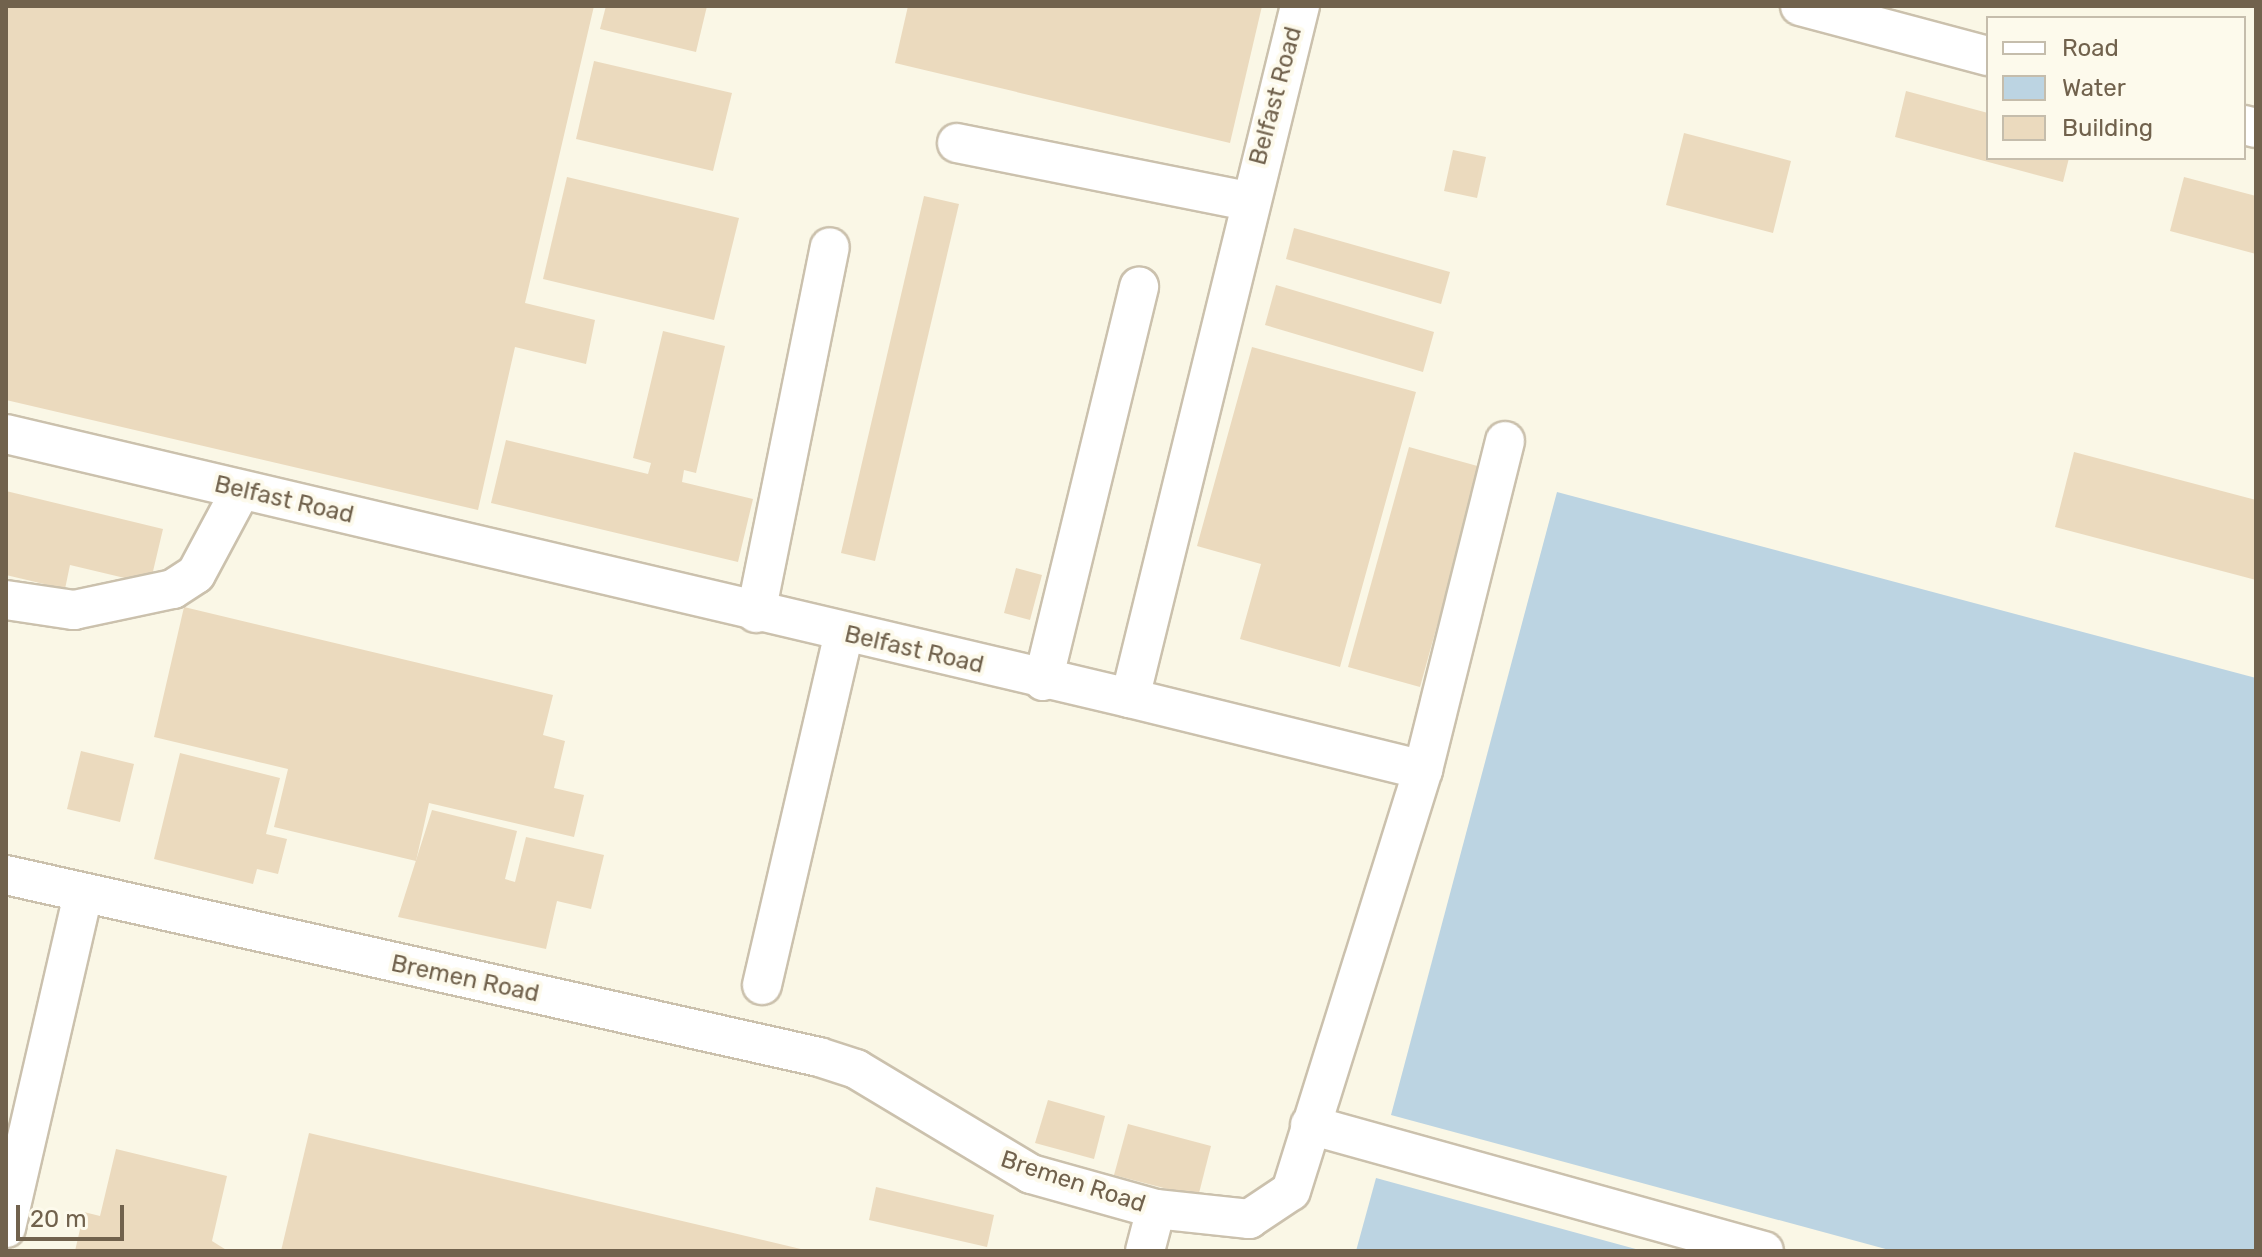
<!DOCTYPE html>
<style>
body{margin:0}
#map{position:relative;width:2262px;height:1257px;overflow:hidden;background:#faf7e6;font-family:Rubik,sans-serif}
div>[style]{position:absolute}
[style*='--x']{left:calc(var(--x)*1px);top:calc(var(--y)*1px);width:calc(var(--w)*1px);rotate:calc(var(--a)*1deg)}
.water>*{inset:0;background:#bcd4e2}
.building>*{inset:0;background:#ebdabe}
.roads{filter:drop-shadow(2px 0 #cbc1ad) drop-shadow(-2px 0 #cbc1ad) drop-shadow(0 2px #cbc1ad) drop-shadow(0 -2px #cbc1ad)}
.minor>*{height:38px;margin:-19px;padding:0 19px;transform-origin:19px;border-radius:19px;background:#fff}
span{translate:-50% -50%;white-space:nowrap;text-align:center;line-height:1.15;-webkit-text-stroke:8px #fdfaec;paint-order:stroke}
.street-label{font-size:24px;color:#71624d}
.frame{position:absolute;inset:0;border:8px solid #71624d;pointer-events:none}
.legend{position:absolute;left:1986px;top:16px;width:260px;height:144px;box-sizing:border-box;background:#fdfaec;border:2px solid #c5bdac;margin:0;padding:10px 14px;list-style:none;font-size:24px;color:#71624d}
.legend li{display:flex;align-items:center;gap:16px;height:40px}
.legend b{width:40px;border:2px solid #c5bdac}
.scale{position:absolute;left:16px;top:1205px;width:108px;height:36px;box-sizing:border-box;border:4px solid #71624d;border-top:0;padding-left:10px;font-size:24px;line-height:28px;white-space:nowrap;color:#71624d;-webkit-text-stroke:6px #fdfaec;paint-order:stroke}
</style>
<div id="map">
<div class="water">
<i style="clip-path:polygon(1557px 492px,2256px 678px,2256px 1251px,1893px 1251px,1391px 1115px)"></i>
<i style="clip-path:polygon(1376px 1178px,1643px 1251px,1356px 1251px)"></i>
</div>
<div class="building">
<i style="clip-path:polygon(6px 6px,594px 6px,525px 303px,595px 320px,586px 364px,515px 347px,478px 510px,6px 400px)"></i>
<i style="clip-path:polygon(606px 6px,707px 6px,696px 52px,600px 29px)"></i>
<i style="clip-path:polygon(908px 6px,1262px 6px,1230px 143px,895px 63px)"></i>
<i style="clip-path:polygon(594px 61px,732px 93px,713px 171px,576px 139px)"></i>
<i style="clip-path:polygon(1906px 91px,1988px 113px,1988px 158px,2069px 158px,2063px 182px,1895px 137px)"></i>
<i style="clip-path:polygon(1684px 133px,1791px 161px,1773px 233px,1666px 205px)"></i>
<i style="clip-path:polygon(1453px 150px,1486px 157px,1477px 198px,1444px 191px)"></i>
<i style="clip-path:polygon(567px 177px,739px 218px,714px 320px,543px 279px)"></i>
<i style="clip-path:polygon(2184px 177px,2256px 196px,2256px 254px,2170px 231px)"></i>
<i style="clip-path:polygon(924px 196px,959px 204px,875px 561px,841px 553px)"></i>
<i style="clip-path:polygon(1294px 228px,1450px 272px,1441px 304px,1286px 259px)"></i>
<i style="clip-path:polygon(1276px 285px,1434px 332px,1423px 372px,1265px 325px)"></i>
<i style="clip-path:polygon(663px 331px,725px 346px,696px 473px,684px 470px,682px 482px,753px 499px,738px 562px,491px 503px,506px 440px,648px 474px,651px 463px,633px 458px)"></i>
<i style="clip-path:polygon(1252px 347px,1416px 392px,1340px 667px,1240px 639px,1261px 564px,1197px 546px)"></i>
<i style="clip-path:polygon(1409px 447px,1481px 467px,1420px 687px,1348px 667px)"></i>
<i style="clip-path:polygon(2074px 452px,2256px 500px,2256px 580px,2055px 527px)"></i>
<i style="clip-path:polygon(6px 491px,163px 529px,150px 584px,70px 565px,65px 589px,6px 575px)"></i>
<i style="clip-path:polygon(1016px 568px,1042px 575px,1030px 620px,1004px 613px)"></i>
<i style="clip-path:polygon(184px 607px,553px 695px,543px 735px,565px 741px,554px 788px,584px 795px,574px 837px,429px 803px,416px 861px,274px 827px,288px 769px,154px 737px)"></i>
<i style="clip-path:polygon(81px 751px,134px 764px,120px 822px,67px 809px)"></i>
<i style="clip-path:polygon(180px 753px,280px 778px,266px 834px,287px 839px,278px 874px,257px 869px,253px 884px,154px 859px)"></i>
<i style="clip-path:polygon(432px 810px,517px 831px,505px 879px,515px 882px,526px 837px,604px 855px,591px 909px,557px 901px,546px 949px,398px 917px)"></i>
<i style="clip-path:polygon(1048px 1100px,1105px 1116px,1094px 1159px,1035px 1143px)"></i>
<i style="clip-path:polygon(1128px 1124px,1211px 1146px,1198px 1197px,1114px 1175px)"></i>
<i style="clip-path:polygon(309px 1133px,805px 1250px,804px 1251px,281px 1251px)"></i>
<i style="clip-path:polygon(116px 1149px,227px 1176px,212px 1241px,228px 1251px,75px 1251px,84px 1212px,100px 1216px)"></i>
<i style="clip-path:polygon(876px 1187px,994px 1215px,987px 1247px,869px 1220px)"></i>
</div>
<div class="roads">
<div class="minor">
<i style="--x:1800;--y:6;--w:195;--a:14.9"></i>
<i style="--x:2244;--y:125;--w:12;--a:14"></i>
<i style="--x:957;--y:143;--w:297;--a:11.3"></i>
<i style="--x:6;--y:434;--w:1155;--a:13.22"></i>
<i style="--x:1130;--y:698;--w:713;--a:-76.2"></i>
<i style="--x:6;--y:600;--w:69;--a:8.4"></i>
<i style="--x:74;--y:610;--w:101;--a:-12"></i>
<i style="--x:173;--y:589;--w:27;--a:-33"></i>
<i style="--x:196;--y:574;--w:95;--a:-61.8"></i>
<i style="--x:756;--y:613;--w:373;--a:-78.6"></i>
<i style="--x:1043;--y:681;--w:406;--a:-76.3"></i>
<i style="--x:1423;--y:770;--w:339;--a:-76"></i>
<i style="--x:6;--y:875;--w:833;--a:12.62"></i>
<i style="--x:819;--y:1057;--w:39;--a:18"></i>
<i style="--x:856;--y:1069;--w:204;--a:31"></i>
<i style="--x:1031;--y:1174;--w:130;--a:15.6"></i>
<i style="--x:1156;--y:1209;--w:94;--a:6.1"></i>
<i style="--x:1249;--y:1219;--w:50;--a:-33.7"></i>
<i style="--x:1291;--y:1191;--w:441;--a:-72.6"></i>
<i style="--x:1423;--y:770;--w:302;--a:-166.2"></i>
<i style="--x:762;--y:985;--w:360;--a:-76.9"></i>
<i style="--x:1310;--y:1125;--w:471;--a:15.5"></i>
<i style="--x:6;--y:1228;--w:342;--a:-77"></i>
<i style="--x:1145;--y:1251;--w:43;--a:-75.3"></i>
</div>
</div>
<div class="street-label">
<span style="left:1276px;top:96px;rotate:-75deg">Belfast Road</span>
<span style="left:284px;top:500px;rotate:13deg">Belfast Road</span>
<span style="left:914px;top:650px;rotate:13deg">Belfast Road</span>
<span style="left:465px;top:979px;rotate:12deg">Bremen Road</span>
<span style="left:1073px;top:1182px;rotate:18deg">Bremen Road</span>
</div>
<div class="frame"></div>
<ul class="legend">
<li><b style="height:10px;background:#fff"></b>Road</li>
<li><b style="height:22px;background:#bcd4e2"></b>Water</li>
<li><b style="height:22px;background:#ebdabe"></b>Building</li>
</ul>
<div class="scale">20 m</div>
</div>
